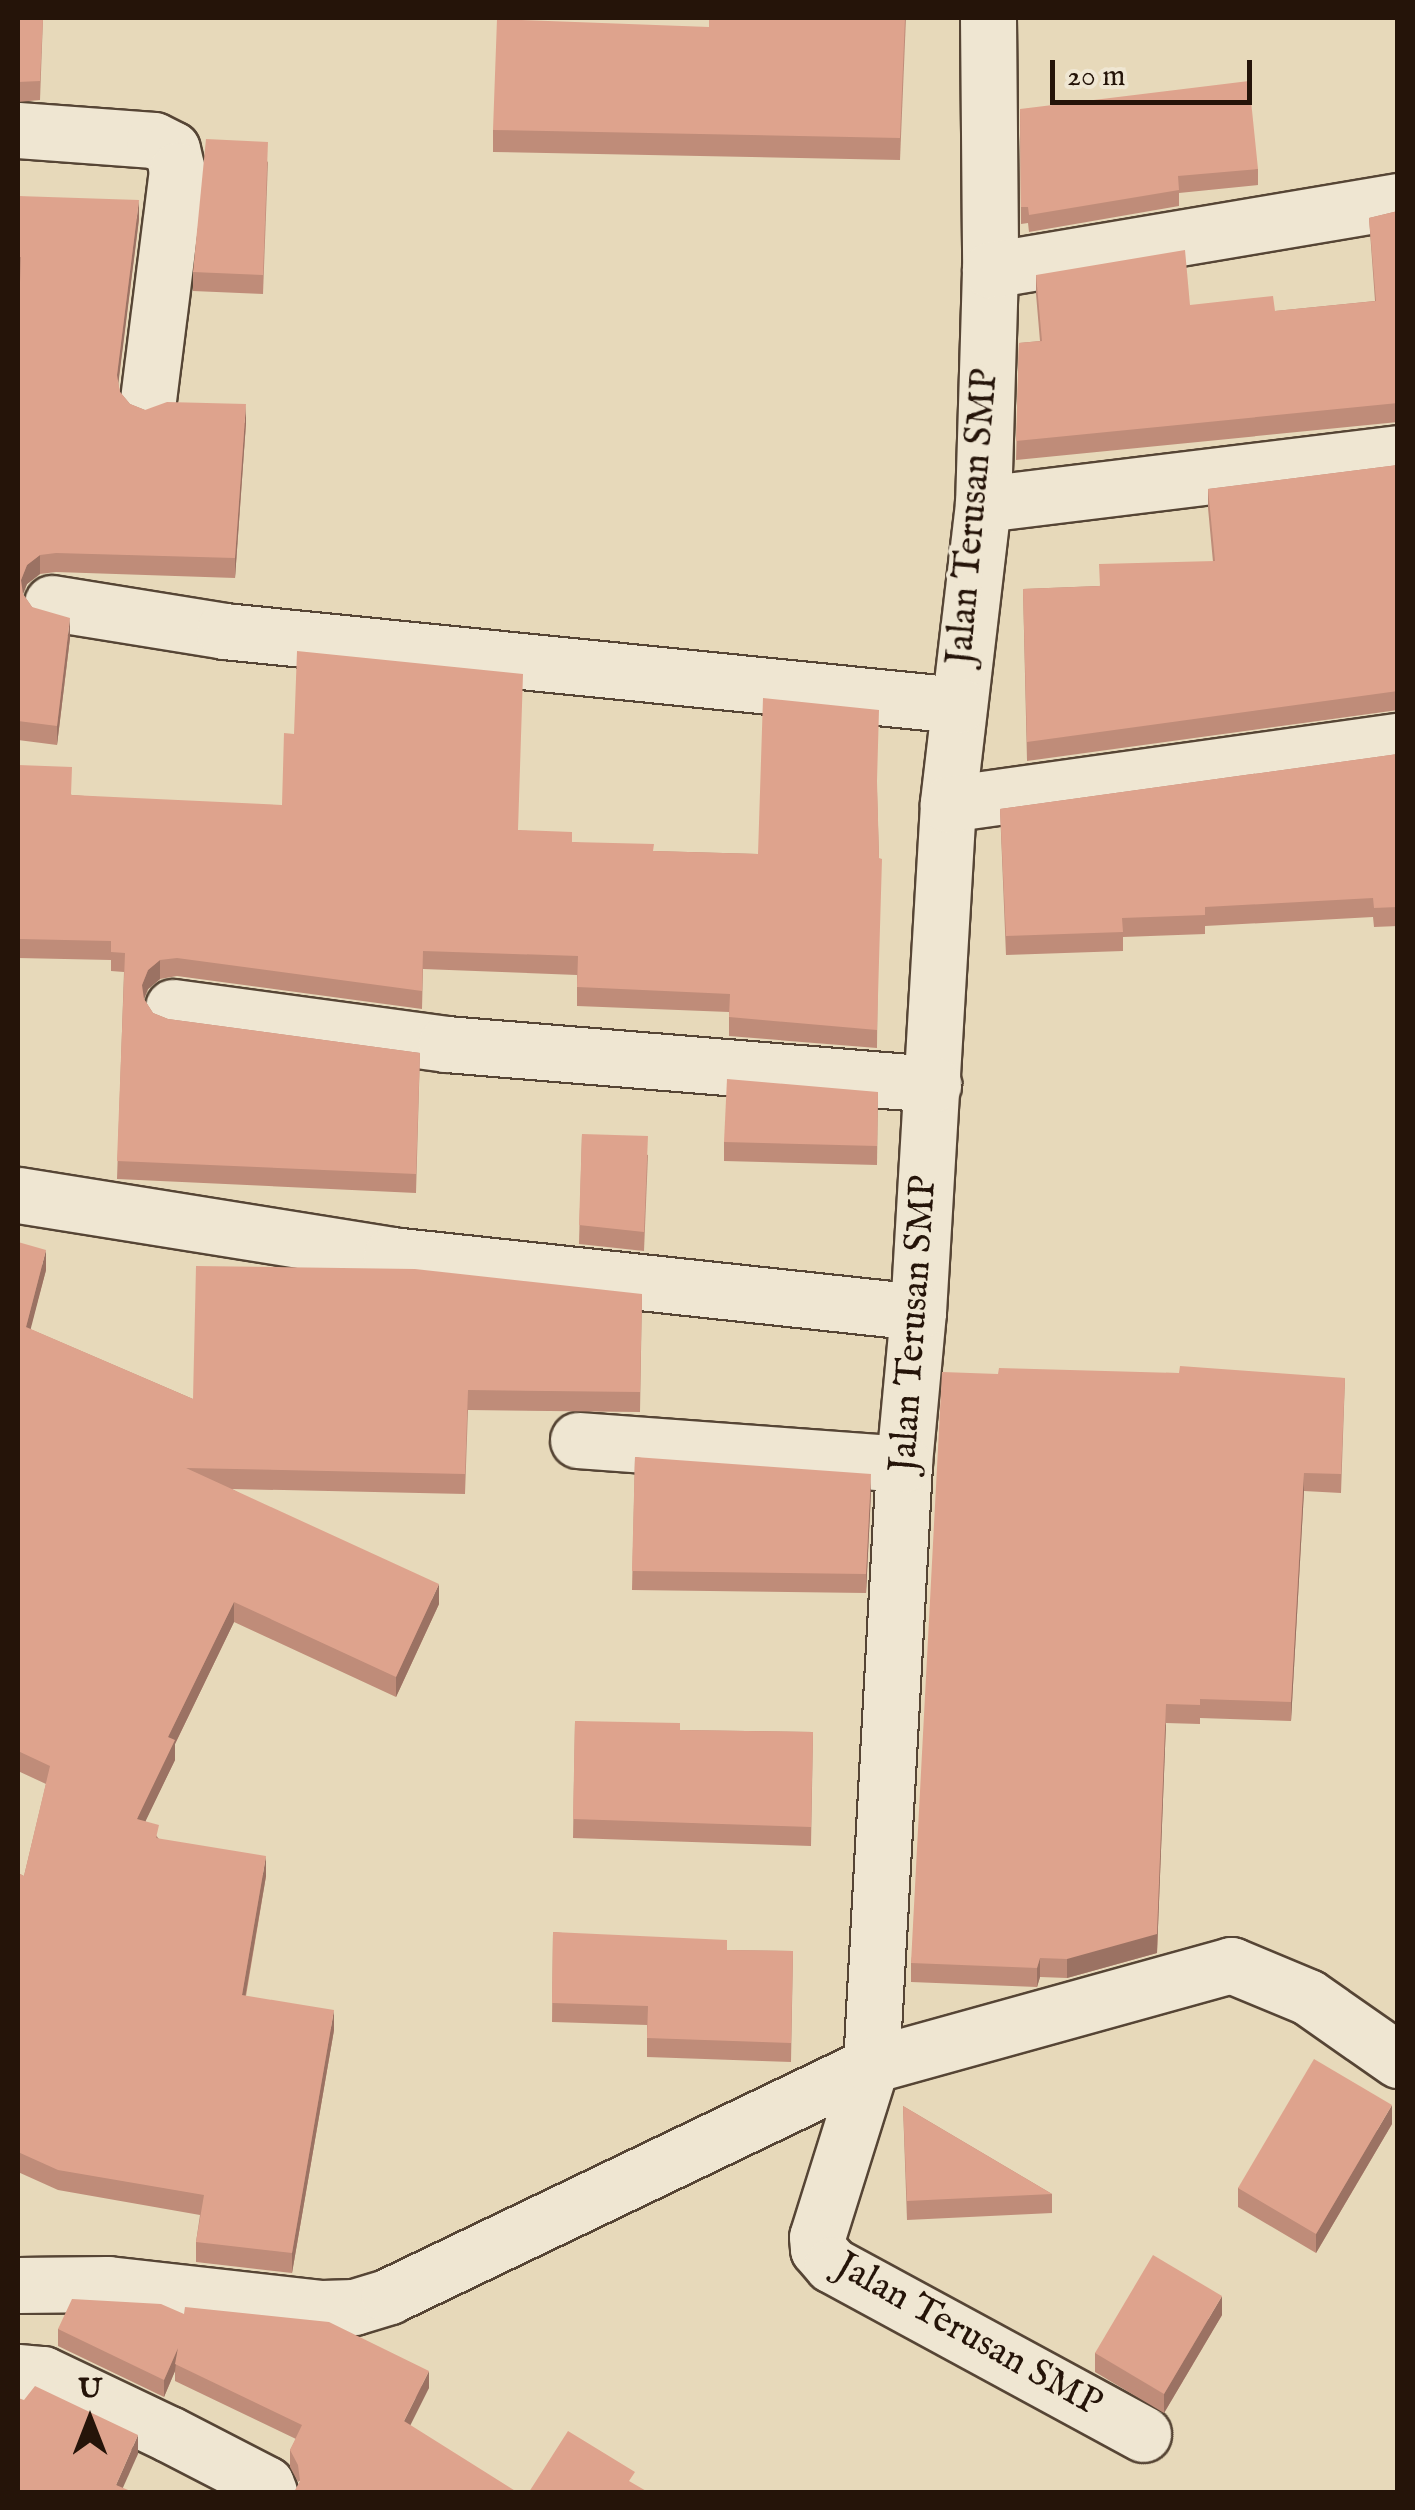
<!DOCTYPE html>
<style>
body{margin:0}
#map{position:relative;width:1415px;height:2510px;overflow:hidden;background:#e7d9ba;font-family:"IM FELL English",serif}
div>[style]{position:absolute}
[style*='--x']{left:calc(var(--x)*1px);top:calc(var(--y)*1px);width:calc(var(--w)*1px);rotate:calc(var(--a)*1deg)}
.roads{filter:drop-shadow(2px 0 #564535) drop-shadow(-2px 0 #564535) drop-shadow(0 2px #564535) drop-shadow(0 -2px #564535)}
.street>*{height:55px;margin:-27.5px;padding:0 27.5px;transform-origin:27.5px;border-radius:27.5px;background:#efe6d2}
.wall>*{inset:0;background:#bf8c79}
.shaded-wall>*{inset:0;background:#9b7263}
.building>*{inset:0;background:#dea38d}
span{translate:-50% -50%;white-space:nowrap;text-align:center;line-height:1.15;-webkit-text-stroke:8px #efe6d2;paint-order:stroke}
.street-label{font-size:38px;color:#251409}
.frame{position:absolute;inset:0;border:20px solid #251409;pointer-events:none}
.north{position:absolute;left:40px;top:2370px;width:100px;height:100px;-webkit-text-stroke:8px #efe6d2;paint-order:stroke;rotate:0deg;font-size:28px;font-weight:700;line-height:40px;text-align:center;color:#251409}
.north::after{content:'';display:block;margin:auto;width:35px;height:45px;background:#251409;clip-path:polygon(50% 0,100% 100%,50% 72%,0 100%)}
.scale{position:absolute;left:1050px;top:60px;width:202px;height:45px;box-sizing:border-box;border:5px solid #251409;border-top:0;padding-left:12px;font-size:30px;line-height:35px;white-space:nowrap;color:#251409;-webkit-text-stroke:8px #efe6d2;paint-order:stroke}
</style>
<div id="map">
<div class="roads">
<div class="street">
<i style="--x:988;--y:18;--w:252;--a:89.5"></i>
<i style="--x:990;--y:270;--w:234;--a:91.7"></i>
<i style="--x:983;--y:504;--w:302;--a:96.7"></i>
<i style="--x:948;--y:804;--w:509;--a:93.38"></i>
<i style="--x:918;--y:1312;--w:153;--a:95.3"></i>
<i style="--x:904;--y:1464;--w:602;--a:93.14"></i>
<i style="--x:871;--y:2065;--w:180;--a:107.4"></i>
<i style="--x:817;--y:2237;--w:12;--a:85"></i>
<i style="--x:818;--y:2249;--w:21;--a:49"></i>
<i style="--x:832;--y:2265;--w:354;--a:28.5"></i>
<i style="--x:18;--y:130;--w:136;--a:4.2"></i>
<i style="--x:154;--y:140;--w:20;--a:27"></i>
<i style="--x:172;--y:149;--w:22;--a:77"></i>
<i style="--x:177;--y:170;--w:230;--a:97.2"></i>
<i style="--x:990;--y:270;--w:414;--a:-9.6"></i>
<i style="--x:983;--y:504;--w:418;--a:-7"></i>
<i style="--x:52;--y:603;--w:174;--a:9.2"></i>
<i style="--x:224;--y:631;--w:738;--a:5.76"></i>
<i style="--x:948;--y:804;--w:454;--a:-8"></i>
<i style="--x:173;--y:1007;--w:275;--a:7.7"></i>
<i style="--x:446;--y:1044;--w:489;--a:4.7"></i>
<i style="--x:18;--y:1195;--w:378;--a:9.1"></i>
<i style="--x:391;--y:1255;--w:530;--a:6.17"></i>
<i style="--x:578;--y:1440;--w:327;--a:4.2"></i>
<i style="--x:18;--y:2285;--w:90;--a:-0.6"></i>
<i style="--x:108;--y:2284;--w:215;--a:6.4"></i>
<i style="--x:322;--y:2308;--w:32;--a:-2"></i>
<i style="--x:354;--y:2307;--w:37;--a:-17"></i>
<i style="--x:389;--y:2296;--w:534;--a:-25.61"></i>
<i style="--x:871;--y:2065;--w:374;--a:-15.5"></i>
<i style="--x:1231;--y:1965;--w:83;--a:22.6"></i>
<i style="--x:1308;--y:1997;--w:110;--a:35"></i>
<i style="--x:18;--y:2372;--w:25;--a:5"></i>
<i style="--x:43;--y:2374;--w:140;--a:25.5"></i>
<i style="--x:169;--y:2434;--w:109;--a:27.3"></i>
<i style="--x:266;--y:2484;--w:9;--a:69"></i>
</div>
</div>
<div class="wall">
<i style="clip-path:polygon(18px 18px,43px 18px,40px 100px,18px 102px)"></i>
<i style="clip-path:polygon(906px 18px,900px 160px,493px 152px,493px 130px,709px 27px)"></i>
<i style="clip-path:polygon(1020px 109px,1258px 169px,1258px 185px,1179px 193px,1179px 206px,1029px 232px,1028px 223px,1021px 224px)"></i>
<i style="clip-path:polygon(268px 161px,263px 294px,193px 291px,193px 272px)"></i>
<i style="clip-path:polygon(18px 196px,139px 219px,118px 383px,120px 392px,130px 404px,145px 410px,246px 423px,235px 578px,56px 572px,40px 574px,27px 584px,23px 594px,32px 607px,70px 638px,57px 745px,18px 740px,18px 334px,20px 276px,18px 276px)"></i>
<i style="clip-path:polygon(1398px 211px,1398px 422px,1016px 460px,1019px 343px,1040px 341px,1036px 294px,1036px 275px,1190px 305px,1275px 311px,1375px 301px,1369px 218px)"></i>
<i style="clip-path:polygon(1398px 465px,1398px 710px,1027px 761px,1023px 589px,1099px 586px,1213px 562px,1208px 508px,1208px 489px)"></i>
<i style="clip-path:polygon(1398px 754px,1398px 926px,1374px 927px,1373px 917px,1205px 926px,1205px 934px,1123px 937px,1123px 951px,1006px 955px,1000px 809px)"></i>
<i style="clip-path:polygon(18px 765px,72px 795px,518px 830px,572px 842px,653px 851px,758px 854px,877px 791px,879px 858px,877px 1048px,729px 1036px,729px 1012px,577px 1006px,577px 975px,423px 969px,422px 1009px,177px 976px,160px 979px,148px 989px,144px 999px,153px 1013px,168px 1019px,420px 1053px,416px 1193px,117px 1179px,124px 972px,111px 971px,111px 960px,18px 958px)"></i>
<i style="clip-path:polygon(878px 1092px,877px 1165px,724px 1161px,724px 1142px)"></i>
<i style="clip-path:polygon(582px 1134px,648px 1155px,644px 1251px,579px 1244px)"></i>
<i style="clip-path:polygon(18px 1242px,46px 1270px,30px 1329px,193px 1399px,642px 1294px,640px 1412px,468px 1410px,465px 1494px,232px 1489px,439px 1604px,396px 1697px,234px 1622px,175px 1744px,175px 1760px,145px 1821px,159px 1839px,266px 1876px,246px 1996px,334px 2030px,292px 2273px,196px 2262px,196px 2242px,200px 2215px,58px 2190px,18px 2172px,18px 1873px,24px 1876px,46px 1784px,18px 1771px)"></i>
<i style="clip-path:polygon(998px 1374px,1345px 1378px,1341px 1493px,1304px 1491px,1291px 1721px,1200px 1718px,1200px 1724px,1166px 1723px,1157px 1953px,1067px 1978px,1040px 1977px,1037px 1987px,911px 1982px,911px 1963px)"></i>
<i style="clip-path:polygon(635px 1457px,871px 1493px,866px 1593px,632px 1590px)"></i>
<i style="clip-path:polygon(575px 1721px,680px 1730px,813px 1732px,811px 1846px,573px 1838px)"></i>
<i style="clip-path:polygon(553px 1932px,727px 1950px,793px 1951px,791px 2062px,647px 2057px,647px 2025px,552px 2022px)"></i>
<i style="clip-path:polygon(903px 2106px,1052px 2194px,1052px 2213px,907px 2220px)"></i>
<i style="clip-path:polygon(1392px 2124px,1316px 2253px,1238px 2207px,1238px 2188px)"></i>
<i style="clip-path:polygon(184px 2314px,429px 2388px,298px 2482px,290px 2467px,290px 2450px,296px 2439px,175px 2381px,175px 2371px,164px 2397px,58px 2346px,58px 2329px)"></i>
<i style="clip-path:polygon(1222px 2315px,1164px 2413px,1095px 2372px,1095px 2353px)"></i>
</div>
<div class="shaded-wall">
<i style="clip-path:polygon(139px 200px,139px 219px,117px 394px,117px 375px)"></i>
<i style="clip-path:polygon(246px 404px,246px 423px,235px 578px,235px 558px)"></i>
<i style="clip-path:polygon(40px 555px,40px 574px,27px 584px,21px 599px,21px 580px,27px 565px)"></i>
<i style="clip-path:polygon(70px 618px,70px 638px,57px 745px,57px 726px)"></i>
<i style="clip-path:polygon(160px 960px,160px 979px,148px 989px,142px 1004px,142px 985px,148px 970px)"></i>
<i style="clip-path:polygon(46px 1250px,46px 1270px,26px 1347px,26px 1327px)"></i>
<i style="clip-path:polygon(1304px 1473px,1304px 1491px,1291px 1721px,1291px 1702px)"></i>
<i style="clip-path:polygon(871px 1474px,871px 1493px,866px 1593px,866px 1574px)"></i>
<i style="clip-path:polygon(439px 1584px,439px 1604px,396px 1697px,396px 1677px)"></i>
<i style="clip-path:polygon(234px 1602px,234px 1622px,175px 1744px,175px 1760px,137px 1839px,137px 1819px,168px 1737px)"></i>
<i style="clip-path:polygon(1166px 1723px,1157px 1953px,1067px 1978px,1067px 1959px)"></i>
<i style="clip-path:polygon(266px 1856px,266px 1876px,242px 2015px,242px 1995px)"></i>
<i style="clip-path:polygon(1040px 1958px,1040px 1977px,1037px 1987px,1037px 1968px)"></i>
<i style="clip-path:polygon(334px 2010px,334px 2030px,292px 2273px,292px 2253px)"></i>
<i style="clip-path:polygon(1392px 2105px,1392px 2124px,1316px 2253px,1316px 2234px)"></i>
<i style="clip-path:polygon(1222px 2296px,1222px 2315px,1164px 2413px,1164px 2394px)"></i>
<i style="clip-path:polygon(178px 2348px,175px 2371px,164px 2397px,164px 2380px)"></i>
<i style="clip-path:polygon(429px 2371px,429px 2388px,404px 2438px,404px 2421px)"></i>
<i style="clip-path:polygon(138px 2435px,138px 2454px,121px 2492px,116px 2485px)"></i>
</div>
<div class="building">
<i style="clip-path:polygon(18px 18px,43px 18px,40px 81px,18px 82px)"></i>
<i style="clip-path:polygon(720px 18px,905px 18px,900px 138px,493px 130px,497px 19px,709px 27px,709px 19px,720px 19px)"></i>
<i style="clip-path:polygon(1249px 81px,1258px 169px,1178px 176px,1179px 190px,1029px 215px,1028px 207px,1021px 207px,1020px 109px)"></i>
<i style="clip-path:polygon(206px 139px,268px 142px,263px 275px,193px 272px)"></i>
<i style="clip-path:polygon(18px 196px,139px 200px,117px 375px,120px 392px,130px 404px,145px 410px,167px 402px,246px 404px,235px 558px,56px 553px,40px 555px,27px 565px,21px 580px,23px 594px,32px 607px,70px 618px,57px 726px,18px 721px,18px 334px,21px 257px,18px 257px)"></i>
<i style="clip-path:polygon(1398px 211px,1398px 403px,1016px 441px,1019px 343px,1042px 341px,1036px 275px,1185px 250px,1190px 305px,1273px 296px,1275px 311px,1376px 301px,1369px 218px)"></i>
<i style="clip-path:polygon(1398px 465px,1398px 691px,1027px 742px,1023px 589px,1100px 586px,1099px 564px,1215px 561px,1208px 489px)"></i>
<i style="clip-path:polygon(297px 651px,523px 674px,518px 830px,572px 832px,572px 842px,654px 844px,653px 851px,758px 854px,763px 698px,879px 710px,877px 781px,879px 858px,882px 859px,877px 1030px,729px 1017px,730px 994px,577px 987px,578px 956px,423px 951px,422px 991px,177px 958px,160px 960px,148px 970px,142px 985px,144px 999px,153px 1013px,168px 1019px,420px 1053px,416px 1174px,117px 1161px,125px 953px,111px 952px,111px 941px,18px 939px,18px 765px,72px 767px,71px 795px,282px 805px,284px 733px,294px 734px)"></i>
<i style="clip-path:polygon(1398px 754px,1398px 907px,1374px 908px,1373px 898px,1205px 907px,1205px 915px,1122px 918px,1123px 932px,1006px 936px,1000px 809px)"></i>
<i style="clip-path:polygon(727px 1079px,878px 1092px,877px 1146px,724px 1142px)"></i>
<i style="clip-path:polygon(582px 1134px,648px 1136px,644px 1232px,579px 1225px)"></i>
<i style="clip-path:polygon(18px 1242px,46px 1250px,26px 1327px,193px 1399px,196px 1266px,415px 1269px,642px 1294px,640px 1392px,468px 1390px,465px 1474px,186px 1468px,439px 1584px,396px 1677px,234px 1602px,168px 1737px,175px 1740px,137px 1819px,159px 1825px,156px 1838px,266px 1856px,242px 1995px,334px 2010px,292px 2253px,196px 2242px,204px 2195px,58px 2170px,18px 2152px,18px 1873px,24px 1876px,50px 1766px,18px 1751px)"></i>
<i style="clip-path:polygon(1180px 1366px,1345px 1378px,1341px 1474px,1304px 1473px,1291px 1702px,1200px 1699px,1200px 1705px,1166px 1704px,1157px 1934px,1067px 1959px,1040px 1958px,1037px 1968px,911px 1963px,942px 1372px,998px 1374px,999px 1368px,1179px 1373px)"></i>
<i style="clip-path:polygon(635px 1457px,871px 1474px,866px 1574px,632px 1571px)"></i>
<i style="clip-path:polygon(575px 1721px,680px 1723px,680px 1730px,813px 1732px,811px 1827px,573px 1819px)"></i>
<i style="clip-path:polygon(553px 1932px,727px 1940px,727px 1950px,793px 1951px,791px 2043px,647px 2038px,648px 2006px,552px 2003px)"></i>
<i style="clip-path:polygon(1314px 2059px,1392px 2105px,1316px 2234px,1238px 2188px)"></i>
<i style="clip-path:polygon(903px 2106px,1052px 2194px,907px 2201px)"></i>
<i style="clip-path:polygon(1153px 2255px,1222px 2296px,1164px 2394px,1095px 2353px)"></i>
<i style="clip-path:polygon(72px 2299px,161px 2304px,184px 2314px,185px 2307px,329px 2322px,429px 2371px,404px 2421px,517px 2492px,294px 2492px,300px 2481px,298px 2465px,290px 2450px,302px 2425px,175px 2364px,178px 2348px,164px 2380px,58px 2329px)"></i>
<i style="clip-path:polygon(35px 2386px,138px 2435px,116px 2485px,133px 2492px,18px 2492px,18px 2398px,24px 2400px)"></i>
<i style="clip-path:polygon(568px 2431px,635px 2472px,629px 2481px,648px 2492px,529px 2492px)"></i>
</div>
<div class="street-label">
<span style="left:974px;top:517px;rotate:-85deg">Jalan Terusan SMP</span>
<span style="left:915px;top:1324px;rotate:-86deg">Jalan Terusan SMP</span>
<span style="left:968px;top:2336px;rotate:29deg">Jalan Terusan SMP</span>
</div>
<div class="frame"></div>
<div class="north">U</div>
<div class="scale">20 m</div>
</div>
